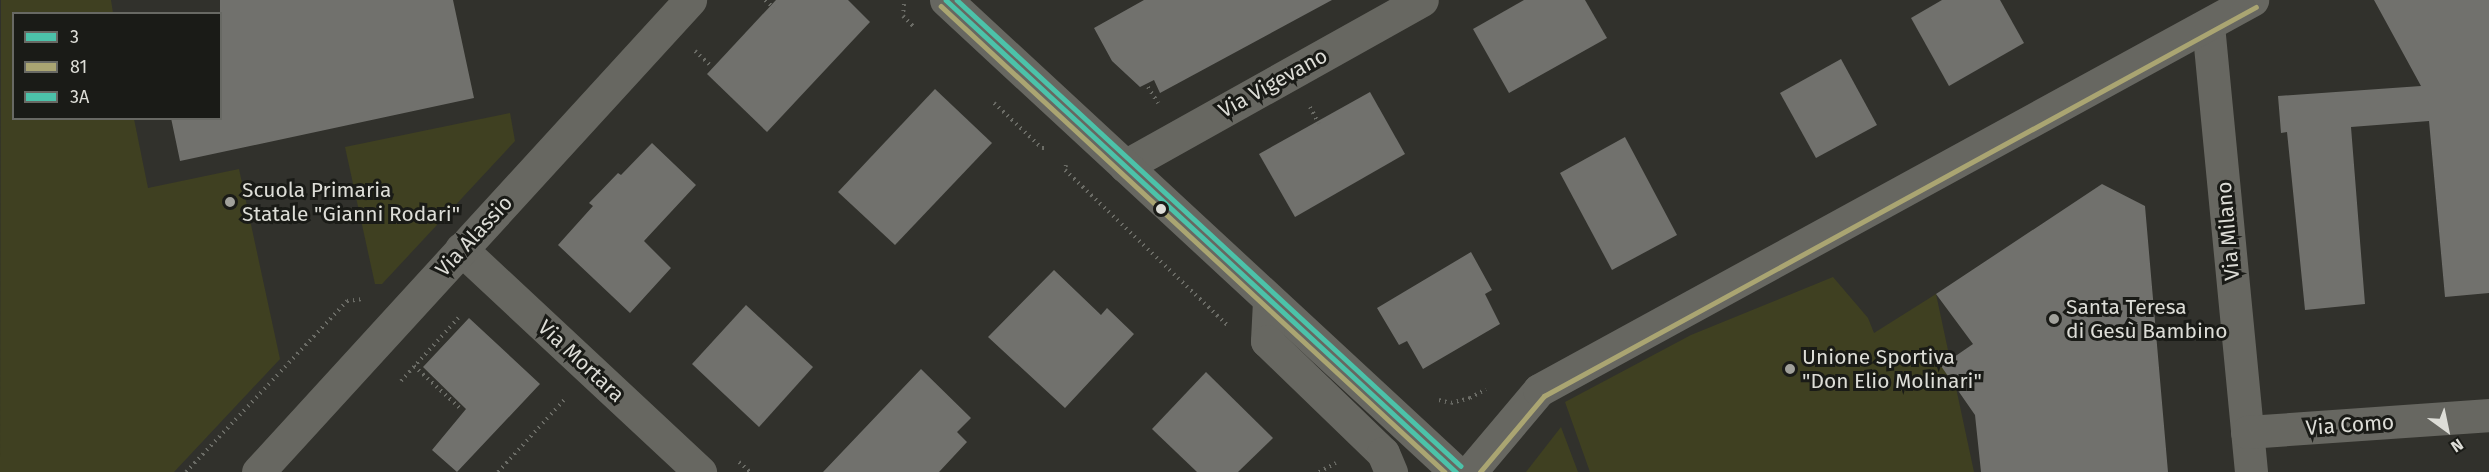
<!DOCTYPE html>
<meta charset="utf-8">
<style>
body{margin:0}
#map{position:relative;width:2489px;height:472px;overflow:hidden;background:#31312c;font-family:"Fira Sans",sans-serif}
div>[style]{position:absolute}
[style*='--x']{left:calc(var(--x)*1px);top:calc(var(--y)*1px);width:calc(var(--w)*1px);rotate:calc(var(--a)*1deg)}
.green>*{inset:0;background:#3f4021}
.building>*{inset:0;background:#71716d}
.path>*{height:4px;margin-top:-2px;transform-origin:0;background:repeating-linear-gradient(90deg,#6b6c66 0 1.5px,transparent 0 6px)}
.minor>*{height:33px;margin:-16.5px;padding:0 16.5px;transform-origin:16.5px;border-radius:16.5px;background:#676761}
.tertiary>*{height:33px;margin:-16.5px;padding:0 16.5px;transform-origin:16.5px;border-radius:16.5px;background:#676761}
.bus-1>*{height:4.5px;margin:-2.25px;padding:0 2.25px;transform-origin:2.25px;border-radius:2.25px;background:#4cc2a9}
.bus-2>*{height:4.5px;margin:-2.25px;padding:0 2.25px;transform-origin:2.25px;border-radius:2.25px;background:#aaa572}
.bus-3>*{height:4.5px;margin:-2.25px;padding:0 2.25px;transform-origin:2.25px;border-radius:2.25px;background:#4cc2a9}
.dots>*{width:16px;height:16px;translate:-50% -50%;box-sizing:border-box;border:3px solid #1a1b17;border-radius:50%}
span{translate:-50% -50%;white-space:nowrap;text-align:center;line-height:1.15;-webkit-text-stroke:6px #1a1b17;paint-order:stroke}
.street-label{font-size:21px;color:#ddddd7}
.poi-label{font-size:21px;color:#ddddd7}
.left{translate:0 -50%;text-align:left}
.legend{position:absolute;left:12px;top:12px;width:210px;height:108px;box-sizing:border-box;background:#1a1b17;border:2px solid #686964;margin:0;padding:8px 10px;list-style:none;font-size:18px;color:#ddddd7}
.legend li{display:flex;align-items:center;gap:12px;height:30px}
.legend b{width:30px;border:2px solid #686964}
.north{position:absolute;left:2417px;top:400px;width:60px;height:60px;-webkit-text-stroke:4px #1a1b17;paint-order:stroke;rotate:147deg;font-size:16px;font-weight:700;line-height:24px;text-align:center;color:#ddddd7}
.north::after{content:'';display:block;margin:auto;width:21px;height:27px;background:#ddddd7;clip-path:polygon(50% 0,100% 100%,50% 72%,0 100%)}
</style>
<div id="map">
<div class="green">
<i style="clip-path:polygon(1px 0,111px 0,113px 13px,14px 14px,14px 118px,134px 119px,148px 188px,239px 169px,280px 359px,174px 472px,0 472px)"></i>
<i style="clip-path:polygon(510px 113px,515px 141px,382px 284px,375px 284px,345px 147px)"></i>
<i style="clip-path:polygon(1833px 277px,1868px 318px,1874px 333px,1936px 294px,1974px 472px,1590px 472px,1565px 402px,1691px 335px)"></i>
<i style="clip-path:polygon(1561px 427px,1578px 472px,1526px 472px)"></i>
</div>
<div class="building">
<i style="clip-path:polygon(220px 0,453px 0,474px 98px,180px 161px,171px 118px,220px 118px)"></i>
<i style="clip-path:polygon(776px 0,848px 0,870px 22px,767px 132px,707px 74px)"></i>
<i style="clip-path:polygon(1144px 0,1332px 0,1160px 93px,1154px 80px,1140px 87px,1112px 61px,1094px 28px)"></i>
<i style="clip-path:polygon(1524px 0,1585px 0,1607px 38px,1509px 93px,1473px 29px)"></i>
<i style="clip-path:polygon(1942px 0,2000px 0,2024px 43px,1949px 86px,1911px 18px)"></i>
<i style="clip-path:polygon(2374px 0,2489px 0,2489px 293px,2445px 297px,2429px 121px,2351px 127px,2365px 304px,2305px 310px,2287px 132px,2281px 133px,2278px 96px,2421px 86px)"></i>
<i style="clip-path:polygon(1841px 59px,1877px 125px,1816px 158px,1780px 93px)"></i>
<i style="clip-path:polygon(935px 89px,992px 143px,895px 245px,838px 192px)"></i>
<i style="clip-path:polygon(1370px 92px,1405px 154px,1295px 217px,1259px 154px)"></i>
<i style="clip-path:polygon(1625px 137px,1677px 235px,1612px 270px,1560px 173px)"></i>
<i style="clip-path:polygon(652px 143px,696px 185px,644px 241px,671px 268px,630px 313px,558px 245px,593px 206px,589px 203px,618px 173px,621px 175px)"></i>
<i style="clip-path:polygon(2102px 184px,2145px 206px,2168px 472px,1981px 472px,1975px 415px,1941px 366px,1973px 344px,1936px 294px)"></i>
<i style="clip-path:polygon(1471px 252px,1492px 290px,1485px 294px,1500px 324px,1423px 369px,1407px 341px,1399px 345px,1377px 308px)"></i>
<i style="clip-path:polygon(1054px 270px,1101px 315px,1107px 308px,1134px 334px,1065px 408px,988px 337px)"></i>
<i style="clip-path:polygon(746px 305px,813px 367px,759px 427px,692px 364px)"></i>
<i style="clip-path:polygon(469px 318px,540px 384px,457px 472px,432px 450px,466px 409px,423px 367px)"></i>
<i style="clip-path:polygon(921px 369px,971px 418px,957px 432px,967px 442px,939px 472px,823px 472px)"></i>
<i style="clip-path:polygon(1206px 372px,1273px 438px,1238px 472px,1197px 472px,1152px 429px)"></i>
</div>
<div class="path">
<i style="--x:765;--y:0;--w:12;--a:42"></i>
<i style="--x:904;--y:4;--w:12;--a:95"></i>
<i style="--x:903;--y:16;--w:16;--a:45"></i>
<i style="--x:695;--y:51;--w:21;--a:43"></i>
<i style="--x:1148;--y:87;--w:19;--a:58"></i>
<i style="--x:994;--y:103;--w:66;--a:43.2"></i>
<i style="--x:1042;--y:148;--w:4;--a:0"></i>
<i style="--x:1310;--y:107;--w:19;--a:62"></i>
<i style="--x:1066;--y:165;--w:5;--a:101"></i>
<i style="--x:1065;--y:170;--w:224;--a:43.7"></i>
<i style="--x:414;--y:366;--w:64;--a:42.5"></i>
<i style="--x:401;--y:381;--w:86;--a:-47.8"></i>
<i style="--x:1439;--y:400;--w:12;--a:14"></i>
<i style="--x:1451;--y:403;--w:20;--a:-15"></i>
<i style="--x:1470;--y:398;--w:18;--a:-29"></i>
<i style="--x:739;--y:462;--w:15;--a:42"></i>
<i style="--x:186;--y:472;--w:235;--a:-46.7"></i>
<i style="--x:347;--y:301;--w:16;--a:-7"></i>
<i style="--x:498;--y:472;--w:99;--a:-47.5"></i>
<i style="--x:1319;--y:472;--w:19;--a:-28"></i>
</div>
<div class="minor">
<i style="--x:2208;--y:25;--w:449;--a:84.5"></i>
<i style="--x:1125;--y:166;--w:340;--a:-29.2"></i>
<i style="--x:461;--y:249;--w:327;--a:43"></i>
<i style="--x:2247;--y:432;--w:243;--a:-4"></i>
<i style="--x:258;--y:472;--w:640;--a:-47.53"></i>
</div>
<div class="tertiary">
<i style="--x:946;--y:0;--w:695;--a:42.78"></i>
<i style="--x:1269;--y:301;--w:40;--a:92.9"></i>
<i style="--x:1267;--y:341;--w:161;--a:44"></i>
<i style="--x:1383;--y:453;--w:21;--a:67"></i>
<i style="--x:1470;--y:472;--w:107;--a:-49.9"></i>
<i style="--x:1539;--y:390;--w:813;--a:-28.68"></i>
</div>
<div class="bus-1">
<i style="--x:946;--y:0;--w:695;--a:42.78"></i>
</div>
<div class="bus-2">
<i style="--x:941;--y:6;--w:686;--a:42.76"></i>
<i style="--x:1480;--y:472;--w:99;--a:-49.9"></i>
<i style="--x:1544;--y:396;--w:811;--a:-28.65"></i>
</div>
<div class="bus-3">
<i style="--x:957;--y:0;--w:686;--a:42.76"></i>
</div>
<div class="dots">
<i style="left:230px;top:202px;background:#a1a19b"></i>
<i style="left:1161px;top:209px;background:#ddddd7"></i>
<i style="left:2054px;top:319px;background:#a1a19b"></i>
<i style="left:1790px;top:369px;background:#a1a19b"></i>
</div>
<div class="street-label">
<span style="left:1273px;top:83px;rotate:-29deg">Via Vigevano</span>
<span style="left:2228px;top:231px;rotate:-95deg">Via Milano</span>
<span style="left:474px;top:236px;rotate:-47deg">Via Alassio</span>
<span style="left:581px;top:361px;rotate:43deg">Via Mortara</span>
<span style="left:2350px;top:425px;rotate:-4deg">Via Como</span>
</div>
<div class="poi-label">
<span class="left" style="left:242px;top:202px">Scuola Primaria<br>Statale "Gianni Rodari"</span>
<span class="left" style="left:2066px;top:319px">Santa Teresa<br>di Gesù Bambino</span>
<span class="left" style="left:1802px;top:369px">Unione Sportiva<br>"Don Elio Molinari"</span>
</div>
<ul class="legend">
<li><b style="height:8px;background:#4cc2a9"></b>3</li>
<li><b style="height:8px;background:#aaa572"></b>81</li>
<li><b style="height:8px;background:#4cc2a9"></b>3A</li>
</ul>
<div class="north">N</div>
</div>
